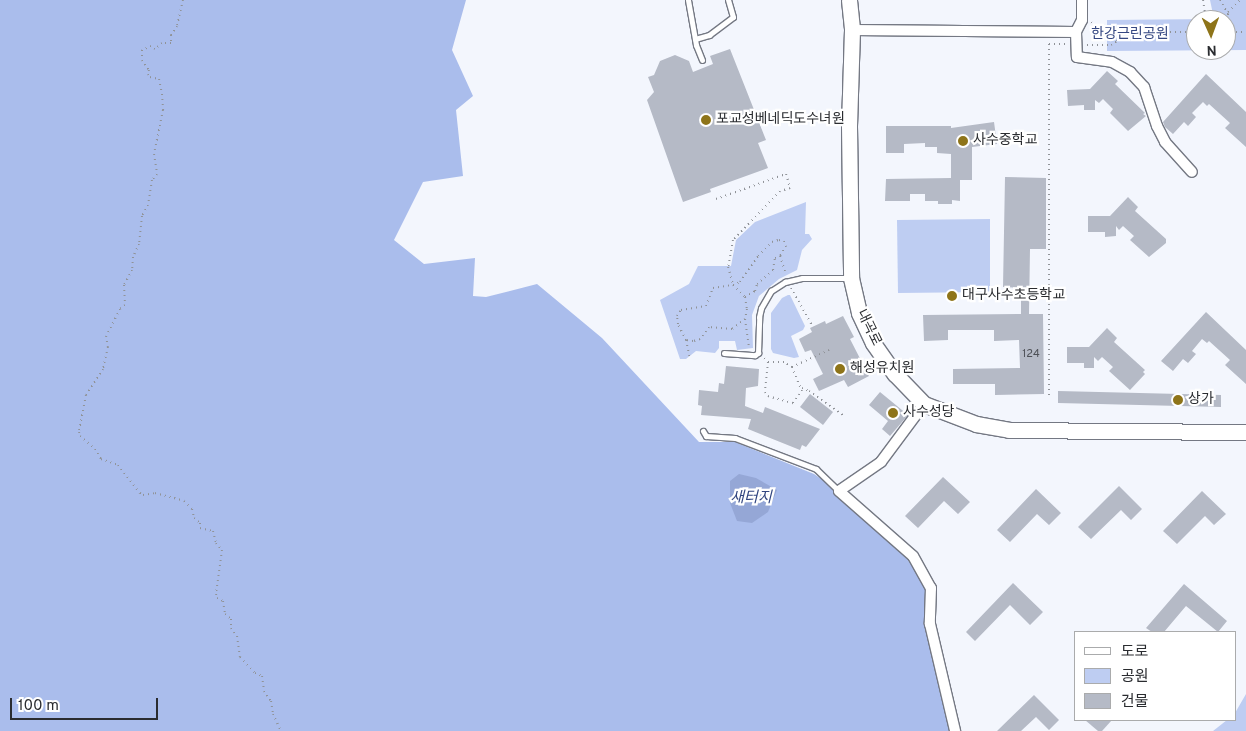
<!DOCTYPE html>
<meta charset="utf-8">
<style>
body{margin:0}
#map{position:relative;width:1246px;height:731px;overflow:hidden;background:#f3f6fd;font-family:Overpass,"Noto Sans KR",sans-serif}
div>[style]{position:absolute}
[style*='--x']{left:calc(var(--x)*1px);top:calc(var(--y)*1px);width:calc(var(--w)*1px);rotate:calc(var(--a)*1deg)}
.green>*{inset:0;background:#becdf2}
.forest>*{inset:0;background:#aabdec}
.water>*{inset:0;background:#95a7d6}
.building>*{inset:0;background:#b5bac6}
.path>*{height:2px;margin-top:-1px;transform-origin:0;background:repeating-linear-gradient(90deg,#909398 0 1px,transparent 0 5px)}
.roads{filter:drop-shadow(1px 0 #747883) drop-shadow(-1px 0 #747883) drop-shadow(0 1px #747883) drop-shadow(0 -1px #747883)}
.service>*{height:5px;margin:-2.5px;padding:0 2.5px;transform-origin:2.5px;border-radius:2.5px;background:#fff}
.minor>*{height:10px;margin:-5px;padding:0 5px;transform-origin:5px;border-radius:5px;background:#fff}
.secondary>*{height:15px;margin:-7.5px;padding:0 7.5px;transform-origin:7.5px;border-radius:7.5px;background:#fff}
.dots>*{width:14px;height:14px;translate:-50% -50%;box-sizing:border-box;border:2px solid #fff;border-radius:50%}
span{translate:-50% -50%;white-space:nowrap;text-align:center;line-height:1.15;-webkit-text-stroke:4.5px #fff;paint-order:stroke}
.number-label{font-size:11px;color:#4d5056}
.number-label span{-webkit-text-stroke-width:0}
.park-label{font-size:14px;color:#344782}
.poi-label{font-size:14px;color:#2a2c30}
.left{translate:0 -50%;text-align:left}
.street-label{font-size:14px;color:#2a2c30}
.water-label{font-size:15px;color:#324680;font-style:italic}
.legend{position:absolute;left:1074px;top:631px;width:162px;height:90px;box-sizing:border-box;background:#fff;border:1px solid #aaabac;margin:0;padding:6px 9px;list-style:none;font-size:15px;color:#2a2c30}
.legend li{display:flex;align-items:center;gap:10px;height:25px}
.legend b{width:25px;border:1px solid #aaabac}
.north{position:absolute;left:1186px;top:10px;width:50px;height:50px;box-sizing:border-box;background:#fff;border:1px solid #aaabac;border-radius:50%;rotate:178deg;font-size:14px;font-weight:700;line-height:20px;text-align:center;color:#2a2c30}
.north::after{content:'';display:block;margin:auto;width:18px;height:22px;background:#8e7419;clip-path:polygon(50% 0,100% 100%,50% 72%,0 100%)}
.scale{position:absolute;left:10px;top:698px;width:148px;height:22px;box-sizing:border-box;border:2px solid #2a2c30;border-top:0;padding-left:6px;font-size:15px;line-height:18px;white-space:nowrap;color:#2a2c30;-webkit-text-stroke:4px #fff;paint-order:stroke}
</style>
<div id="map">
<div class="green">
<i style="clip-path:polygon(evenodd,1210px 0,1246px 0,1246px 50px,1107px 51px,1107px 20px,1214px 19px,1210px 0,1196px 20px,1226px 20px,1226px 50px,1196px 50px,1196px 20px)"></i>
<i style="clip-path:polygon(806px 202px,805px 234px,809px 234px,812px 239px,802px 250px,797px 270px,779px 279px,759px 296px,752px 315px,753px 348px,737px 350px,735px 341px,719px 341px,719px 348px,715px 353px,696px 351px,686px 359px,680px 359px,660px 300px,689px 284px,698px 266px,731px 266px,736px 240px,755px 222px)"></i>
<i style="clip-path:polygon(990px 219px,990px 292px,898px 293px,897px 220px)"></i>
<i style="clip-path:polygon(788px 295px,790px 295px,805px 326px,803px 330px,791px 336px,799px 357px,794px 358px,773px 353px,771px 349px,771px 313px,782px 298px)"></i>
<i style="clip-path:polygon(1246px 694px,1246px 731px,1213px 731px,1227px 720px,1235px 720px,1235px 713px)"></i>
</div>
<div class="forest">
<i style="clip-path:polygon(0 0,466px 0,452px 50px,473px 96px,456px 110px,463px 176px,423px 182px,394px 240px,424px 264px,475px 258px,473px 296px,486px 297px,537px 284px,602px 338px,699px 442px,735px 442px,814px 474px,839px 491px,913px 556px,931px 588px,931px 624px,955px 731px,0 731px)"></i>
</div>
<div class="water">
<i style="clip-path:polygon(739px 474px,756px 478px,777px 490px,768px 512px,752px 523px,737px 521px,730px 503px,730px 481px)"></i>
</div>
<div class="building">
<i style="clip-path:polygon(730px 49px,766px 140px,758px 143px,768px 168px,710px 189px,711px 192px,683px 202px,647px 100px,654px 92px,648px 77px,654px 75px,660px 61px,675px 55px,689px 61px,693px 72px,713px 64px,710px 56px)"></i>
<i style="clip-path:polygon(1107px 71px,1118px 81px,1115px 84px,1145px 113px,1143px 114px,1146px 116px,1128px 131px,1110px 113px,1113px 109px,1103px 99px,1099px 103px,1095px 100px,1095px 110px,1084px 110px,1084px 105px,1068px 106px,1067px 90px,1090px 89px)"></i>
<i style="clip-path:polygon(1206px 74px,1246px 112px,1246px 147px,1225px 128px,1230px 123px,1209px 104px,1207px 106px,1203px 102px,1192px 113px,1196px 117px,1188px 126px,1184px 122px,1173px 134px,1165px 127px,1163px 122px)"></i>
<i style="clip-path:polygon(994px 122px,997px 144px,972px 147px,972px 180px,960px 180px,960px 201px,952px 200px,952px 204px,938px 204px,938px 201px,925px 201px,925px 194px,910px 194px,910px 201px,885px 201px,886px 179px,951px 178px,951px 154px,937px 153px,937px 147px,925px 147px,925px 143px,904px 144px,904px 153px,886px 153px,886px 126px,951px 126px,951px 128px)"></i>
<i style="clip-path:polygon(1005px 177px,1046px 178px,1046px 249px,1030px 249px,1029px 314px,1043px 314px,1044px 394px,995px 395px,995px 384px,953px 384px,953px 369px,1020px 368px,1019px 340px,994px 341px,994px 330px,948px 330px,948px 340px,924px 341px,923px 315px,1021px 314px,1021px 288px,1003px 287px)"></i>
<i style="clip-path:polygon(1128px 197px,1138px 207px,1135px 211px,1166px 239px,1166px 243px,1149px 257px,1130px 240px,1134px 236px,1123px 226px,1119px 230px,1116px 226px,1116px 236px,1105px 237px,1105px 232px,1088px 232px,1088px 216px,1110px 216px)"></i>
<i style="clip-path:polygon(1206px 312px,1246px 350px,1246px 384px,1225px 365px,1230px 360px,1209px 341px,1207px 343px,1202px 339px,1192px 351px,1196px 354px,1188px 363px,1183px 359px,1173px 371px,1161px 361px)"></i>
<i style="clip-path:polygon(843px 316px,854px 337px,850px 339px,869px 376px,848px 387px,844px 380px,819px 391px,813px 379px,823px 374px,811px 350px,805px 352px,799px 339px,812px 332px,810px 328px,825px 321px,826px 324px)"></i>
<i style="clip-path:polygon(1107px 328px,1117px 338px,1114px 342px,1145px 370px,1143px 372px,1145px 374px,1130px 390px,1109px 371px,1113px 367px,1102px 357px,1098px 361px,1094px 357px,1094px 368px,1084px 368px,1084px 363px,1067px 363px,1067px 347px,1089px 347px)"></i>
<i style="clip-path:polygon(726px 366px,759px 369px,758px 386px,746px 388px,745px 406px,763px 413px,765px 407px,820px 429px,806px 447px,802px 445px,800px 450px,748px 429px,751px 419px,701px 415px,702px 406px,698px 405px,699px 390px,718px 392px,719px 383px,724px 384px)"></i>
<i style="clip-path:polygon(1058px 391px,1221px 395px,1221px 407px,1058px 403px)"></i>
<i style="clip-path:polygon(880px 392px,908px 415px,890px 436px,882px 429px,888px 421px,869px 405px)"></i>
<i style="clip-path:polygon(810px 394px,833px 412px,823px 425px,800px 407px)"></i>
<i style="clip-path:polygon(943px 477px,970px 502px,958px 514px,944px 501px,918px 528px,905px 516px)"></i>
<i style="clip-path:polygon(1119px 486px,1142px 509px,1131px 520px,1121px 510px,1091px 539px,1078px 527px)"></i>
<i style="clip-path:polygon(1036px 489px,1061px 513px,1049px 525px,1037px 514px,1010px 542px,997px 530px)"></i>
<i style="clip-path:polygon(1202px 491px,1226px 514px,1214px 525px,1205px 516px,1177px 544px,1163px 531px)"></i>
<i style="clip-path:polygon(1013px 583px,1043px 612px,1030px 625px,1010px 605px,975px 641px,966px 632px)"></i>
<i style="clip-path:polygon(1184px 584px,1227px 621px,1218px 632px,1186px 606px,1164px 632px,1152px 632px,1146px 628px)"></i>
<i style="clip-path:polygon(1034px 695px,1059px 720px,1049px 730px,1036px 717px,1021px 731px,997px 731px)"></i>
<i style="clip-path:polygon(1085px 720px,1112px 720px,1102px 731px,1098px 731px)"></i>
</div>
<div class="path">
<i style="--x:183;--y:0;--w:27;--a:103"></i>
<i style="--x:177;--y:26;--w:11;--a:124"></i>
<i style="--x:171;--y:35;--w:8;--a:90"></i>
<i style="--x:171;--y:43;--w:9;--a:180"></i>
<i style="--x:162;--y:43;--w:9;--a:139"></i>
<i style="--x:155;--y:49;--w:5;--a:-143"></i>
<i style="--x:151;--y:46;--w:10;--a:156"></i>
<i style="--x:142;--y:50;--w:10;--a:90"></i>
<i style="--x:142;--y:60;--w:12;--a:55"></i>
<i style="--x:149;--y:70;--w:4;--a:104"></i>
<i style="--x:148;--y:74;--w:4;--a:56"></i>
<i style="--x:150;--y:77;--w:9;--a:13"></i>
<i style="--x:159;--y:79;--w:15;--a:79"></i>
<i style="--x:162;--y:94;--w:16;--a:86"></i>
<i style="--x:163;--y:110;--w:45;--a:101.6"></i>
<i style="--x:154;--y:154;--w:20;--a:81"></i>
<i style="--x:157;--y:174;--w:8;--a:130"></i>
<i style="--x:152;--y:180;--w:25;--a:99"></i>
<i style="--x:148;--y:205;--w:13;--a:119"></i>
<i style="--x:142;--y:216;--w:28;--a:96"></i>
<i style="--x:139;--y:244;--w:14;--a:115"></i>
<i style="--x:133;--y:257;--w:13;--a:94"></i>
<i style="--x:132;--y:270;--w:17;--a:118"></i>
<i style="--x:124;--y:285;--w:20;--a:87"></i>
<i style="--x:125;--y:305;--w:6;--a:141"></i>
<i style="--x:120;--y:309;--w:30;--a:117"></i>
<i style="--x:106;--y:336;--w:11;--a:80"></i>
<i style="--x:108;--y:347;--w:23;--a:103"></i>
<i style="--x:103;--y:369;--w:31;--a:123"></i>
<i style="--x:86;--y:395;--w:38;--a:101"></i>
<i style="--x:79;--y:432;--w:4;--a:76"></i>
<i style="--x:80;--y:436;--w:20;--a:41"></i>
<i style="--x:95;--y:449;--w:12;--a:59"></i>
<i style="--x:101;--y:459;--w:18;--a:19"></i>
<i style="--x:118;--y:465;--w:36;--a:52"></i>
<i style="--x:140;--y:493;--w:4;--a:34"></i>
<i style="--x:143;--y:495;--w:12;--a:-9"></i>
<i style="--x:155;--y:493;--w:30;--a:15"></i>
<i style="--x:184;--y:501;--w:11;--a:45"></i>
<i style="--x:192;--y:509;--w:9;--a:77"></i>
<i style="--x:194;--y:518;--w:8;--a:40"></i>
<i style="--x:200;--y:523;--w:5;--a:90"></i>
<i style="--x:200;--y:528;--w:13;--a:13"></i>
<i style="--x:213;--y:531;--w:12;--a:76"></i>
<i style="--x:216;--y:543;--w:9;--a:49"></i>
<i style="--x:222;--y:550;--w:44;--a:97.8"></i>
<i style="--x:216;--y:594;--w:4;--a:76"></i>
<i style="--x:217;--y:598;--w:7;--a:27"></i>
<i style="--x:223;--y:601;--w:13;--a:81"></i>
<i style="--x:225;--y:614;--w:8;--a:40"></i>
<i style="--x:231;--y:619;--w:9;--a:90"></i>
<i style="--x:231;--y:628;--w:10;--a:53"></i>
<i style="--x:237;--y:636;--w:21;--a:82"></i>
<i style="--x:240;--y:657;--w:22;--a:47"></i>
<i style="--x:255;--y:673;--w:8;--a:23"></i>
<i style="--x:262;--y:676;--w:15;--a:82"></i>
<i style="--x:264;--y:691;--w:12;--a:55"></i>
<i style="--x:271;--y:701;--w:13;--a:81"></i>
<i style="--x:273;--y:714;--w:19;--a:65"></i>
<i style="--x:1203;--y:0;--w:20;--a:81"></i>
<i style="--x:1220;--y:0;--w:16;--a:60"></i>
<i style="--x:1228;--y:14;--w:18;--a:87"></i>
<i style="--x:1228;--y:12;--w:17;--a:-45"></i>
<i style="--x:1091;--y:22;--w:4;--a:45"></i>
<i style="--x:1094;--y:25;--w:17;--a:7"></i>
<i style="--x:1111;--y:27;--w:10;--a:29"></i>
<i style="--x:1120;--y:32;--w:76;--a:0"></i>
<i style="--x:1226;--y:32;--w:20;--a:0"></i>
<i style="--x:1087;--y:45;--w:24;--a:0"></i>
<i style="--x:1111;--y:45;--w:7;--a:-34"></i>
<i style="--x:1117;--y:41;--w:9;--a:-72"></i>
<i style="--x:716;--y:199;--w:74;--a:-19.7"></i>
<i style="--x:786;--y:174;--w:15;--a:74"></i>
<i style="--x:790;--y:188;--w:10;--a:163"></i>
<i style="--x:780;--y:191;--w:68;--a:133.8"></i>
<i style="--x:733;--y:240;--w:27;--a:100"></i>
<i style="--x:728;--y:267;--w:19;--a:74"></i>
<i style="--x:733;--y:285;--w:8;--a:-23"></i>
<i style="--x:740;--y:282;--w:32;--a:-55"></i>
<i style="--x:758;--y:256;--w:20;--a:-45"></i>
<i style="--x:772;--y:242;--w:7;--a:-16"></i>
<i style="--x:779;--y:240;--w:5;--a:11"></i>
<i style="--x:784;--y:241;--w:5;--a:68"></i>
<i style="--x:786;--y:246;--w:12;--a:121"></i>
<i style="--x:780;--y:256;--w:19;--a:72"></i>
<i style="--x:733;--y:285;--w:17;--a:45"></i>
<i style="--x:745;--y:297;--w:12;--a:81"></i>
<i style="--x:747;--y:309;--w:10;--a:101"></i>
<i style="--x:745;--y:319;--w:16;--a:142"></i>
<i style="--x:732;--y:329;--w:23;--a:-175"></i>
<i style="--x:709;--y:327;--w:15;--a:127"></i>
<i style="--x:700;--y:339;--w:7;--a:164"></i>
<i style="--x:693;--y:341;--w:7;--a:-172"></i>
<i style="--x:686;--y:340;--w:18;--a:-117"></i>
<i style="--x:678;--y:324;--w:8;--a:-97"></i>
<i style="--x:677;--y:316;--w:7;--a:-56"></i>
<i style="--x:681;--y:310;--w:25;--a:-9"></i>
<i style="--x:706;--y:306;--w:19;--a:-69"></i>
<i style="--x:713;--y:288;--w:20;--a:-9"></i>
<i style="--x:791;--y:288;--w:45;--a:60.6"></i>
<i style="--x:745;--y:297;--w:12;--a:-31"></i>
<i style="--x:755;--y:291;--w:7;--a:-74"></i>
<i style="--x:757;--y:284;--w:21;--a:-41"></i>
<i style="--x:773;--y:270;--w:12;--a:-81"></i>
<i style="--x:775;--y:258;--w:5;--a:-22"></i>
<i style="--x:745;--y:319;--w:30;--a:82"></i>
<i style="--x:686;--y:340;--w:19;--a:78"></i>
<i style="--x:764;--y:358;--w:6;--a:45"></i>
<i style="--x:768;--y:362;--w:30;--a:96"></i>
<i style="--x:765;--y:392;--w:5;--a:53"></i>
<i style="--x:768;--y:396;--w:26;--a:16"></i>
<i style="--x:793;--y:403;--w:15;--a:-53"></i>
<i style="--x:802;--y:391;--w:26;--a:-113"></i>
<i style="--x:792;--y:367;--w:9;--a:-148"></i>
<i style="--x:784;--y:362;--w:16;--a:180"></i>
<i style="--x:792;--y:367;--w:41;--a:-24.7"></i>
<i style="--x:802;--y:388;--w:8;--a:23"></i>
<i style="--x:809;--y:391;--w:42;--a:35.2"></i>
<i style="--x:1049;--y:395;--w:351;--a:-90"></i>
<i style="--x:1049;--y:44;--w:18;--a:0"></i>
</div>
<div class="roads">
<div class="service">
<i style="--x:688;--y:0;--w:46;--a:79.9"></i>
<i style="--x:696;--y:45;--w:16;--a:68"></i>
<i style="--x:695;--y:39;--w:15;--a:-16"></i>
<i style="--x:709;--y:35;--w:30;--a:-37"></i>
<i style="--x:733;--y:17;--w:18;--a:-106"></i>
<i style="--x:724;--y:353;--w:31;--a:4"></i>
<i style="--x:755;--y:355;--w:4;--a:-34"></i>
<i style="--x:758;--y:353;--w:36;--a:-88"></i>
<i style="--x:759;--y:317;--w:9;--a:-77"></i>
<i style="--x:761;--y:308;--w:20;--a:-60"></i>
<i style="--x:771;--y:291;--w:17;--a:-33"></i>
<i style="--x:785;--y:282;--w:17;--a:-13"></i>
<i style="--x:802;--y:278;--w:49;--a:0"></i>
<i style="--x:703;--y:431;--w:6;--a:59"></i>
<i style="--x:706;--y:436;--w:29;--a:4"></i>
<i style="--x:735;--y:438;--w:87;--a:20.9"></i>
<i style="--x:816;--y:469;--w:32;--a:44"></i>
</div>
<div class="minor">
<i style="--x:1082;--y:0;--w:20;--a:90"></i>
<i style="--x:1082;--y:20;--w:13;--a:117"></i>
<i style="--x:1076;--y:32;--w:25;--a:88"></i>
<i style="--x:1077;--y:57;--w:35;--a:8"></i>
<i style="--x:1112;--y:62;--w:21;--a:29"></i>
<i style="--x:1130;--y:72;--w:21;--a:47"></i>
<i style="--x:1144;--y:87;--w:41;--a:71.6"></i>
<i style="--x:1157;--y:126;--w:18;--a:63"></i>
<i style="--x:1165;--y:142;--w:40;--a:48"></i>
<i style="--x:852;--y:30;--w:224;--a:0.5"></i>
<i style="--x:924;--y:404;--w:72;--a:126.6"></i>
<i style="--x:881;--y:462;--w:51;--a:145.4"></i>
<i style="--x:839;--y:491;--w:98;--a:41.3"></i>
<i style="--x:913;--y:556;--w:37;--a:61"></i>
<i style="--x:931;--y:588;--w:36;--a:92"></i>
<i style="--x:930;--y:624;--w:110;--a:76.8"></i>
</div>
<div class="secondary">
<i style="--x:849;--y:0;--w:30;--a:84"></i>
<i style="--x:852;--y:30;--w:96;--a:91.8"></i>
<i style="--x:849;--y:126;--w:152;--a:89.2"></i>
<i style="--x:851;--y:278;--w:36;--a:77"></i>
<i style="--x:859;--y:313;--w:33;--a:65"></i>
<i style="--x:873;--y:343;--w:38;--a:55"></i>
<i style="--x:895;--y:374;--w:42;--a:46"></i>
<i style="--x:924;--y:404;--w:56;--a:21"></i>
<i style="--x:976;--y:424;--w:34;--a:10"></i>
<i style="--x:1009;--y:430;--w:237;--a:0.5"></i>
</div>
</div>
<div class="dots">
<i style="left:706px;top:120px;background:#8e7419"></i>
<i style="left:963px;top:141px;background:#8e7419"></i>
<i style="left:952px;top:296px;background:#8e7419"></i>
<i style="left:840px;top:369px;background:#8e7419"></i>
<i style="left:1178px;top:400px;background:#8e7419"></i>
<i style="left:893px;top:413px;background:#8e7419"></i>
</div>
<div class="number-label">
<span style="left:1031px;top:354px">124</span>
</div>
<div class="park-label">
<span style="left:1130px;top:35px">한강근린공원</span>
</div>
<div class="poi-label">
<span class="left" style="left:716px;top:120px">포교성베네딕도수녀원</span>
<span class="left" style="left:973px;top:141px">사수중학교</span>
<span class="left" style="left:962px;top:296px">대구사수초등학교</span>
<span class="left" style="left:850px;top:369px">해성유치원</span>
<span class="left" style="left:1188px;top:400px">상가</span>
<span class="left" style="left:903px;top:413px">사수성당</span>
</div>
<div class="street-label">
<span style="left:868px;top:328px;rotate:64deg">내곡로</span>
</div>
<div class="water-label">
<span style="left:751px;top:499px">새터지</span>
</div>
<ul class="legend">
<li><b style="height:6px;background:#fff"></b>도로</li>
<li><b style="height:14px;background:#becdf2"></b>공원</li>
<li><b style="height:14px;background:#b5bac6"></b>건물</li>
</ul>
<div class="north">N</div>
<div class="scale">100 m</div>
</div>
